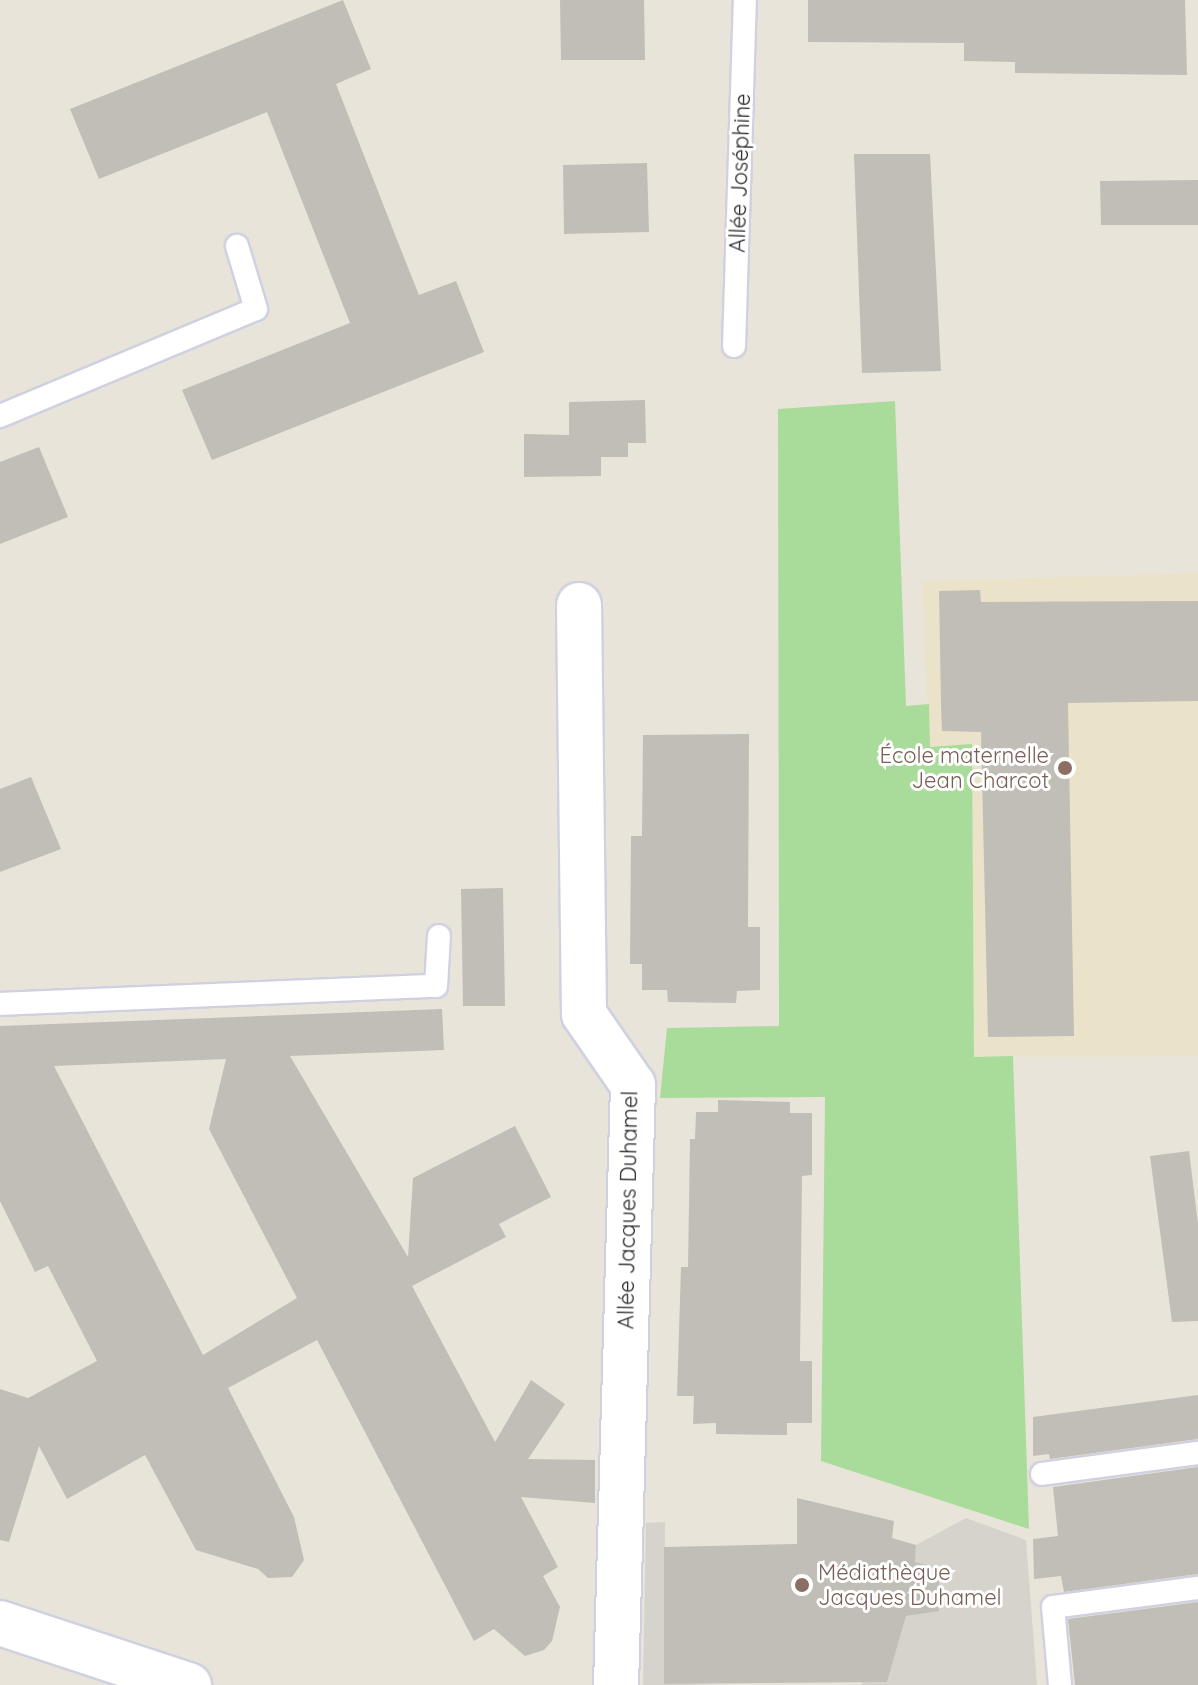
<!DOCTYPE html>
<meta charset="utf-8">
<style>
body{margin:0}
#map{position:relative;width:1198px;height:1685px;overflow:hidden;background:#e9e4da;font-family:Quicksand,sans-serif}
div>[style]{position:absolute}
[style*='--x']{left:calc(var(--x)*1px);top:calc(var(--y)*1px);width:calc(var(--w)*1px);rotate:calc(var(--a)*1deg)}
.education>*{inset:0;background:#eae3ca}
.green>*{inset:0;background:#a9dc9a}
.plaza>*{inset:0;background:#d6d3cc}
.building>*{inset:0;background:#c1beb7}
.roads{filter:drop-shadow(2px 0 #d0d1e0) drop-shadow(-2px 0 #d0d1e0) drop-shadow(0 2px #d0d1e0) drop-shadow(0 -2px #d0d1e0)}
.service>*{height:22px;margin:-11px;padding:0 11px;transform-origin:11px;border-radius:11px;background:#fff}
.minor>*{height:44px;margin:-22px;padding:0 22px;transform-origin:22px;border-radius:22px;background:#fff}
.tertiary>*{height:44px;margin:-22px;padding:0 22px;transform-origin:22px;border-radius:22px;background:#fff}
.dots>*{width:22px;height:22px;translate:-50% -50%;box-sizing:border-box;border:4px solid #fff;border-radius:50%}
span{translate:-50% -50%;white-space:nowrap;text-align:center;line-height:1.15;-webkit-text-stroke:6px #fff;paint-order:stroke}
.street-label{font-size:22px;color:#282828}
.education-label{font-size:22px;color:#785e54}
.right{translate:-100% -50%;text-align:right}
.left{translate:0 -50%;text-align:left}
</style>
<div id="map">
<div class="education">
<i style="clip-path:polygon(1198px 573px,1198px 1056px,974px 1057px,972px 744px,929px 747px,922px 581px)"></i>
</div>
<div class="green">
<i style="clip-path:polygon(895px 401px,906px 706px,929px 704px,930px 747px,972px 744px,974px 1057px,1013px 1056px,1029px 1529px,821px 1461px,825px 1097px,660px 1098px,667px 1028px,779px 1026px,778px 409px)"></i>
</div>
<div class="plaza">
<i style="clip-path:polygon(966px 1518px,1026px 1540px,1037px 1685px,861px 1685px,865px 1678px,887px 1681px,906px 1616px,930px 1612px,939px 1603px,939px 1568px,915px 1562px,916px 1545px)"></i>
<i style="clip-path:polygon(665px 1522px,664px 1683px,718px 1685px,643px 1685px,646px 1523px)"></i>
</div>
<div class="building">
<i style="clip-path:polygon(343px 0,371px 69px,336px 84px,401px 250px,419px 295px,456px 281px,484px 352px,212px 460px,182px 390px,350px 323px,267px 112px,99px 179px,70px 109px)"></i>
<i style="clip-path:polygon(560px 0,644px 0,645px 60px,561px 60px)"></i>
<i style="clip-path:polygon(808px 0,1185px 0,1187px 75px,1015px 73px,1015px 62px,964px 61px,964px 43px,808px 42px)"></i>
<i style="clip-path:polygon(854px 154px,930px 154px,941px 371px,862px 373px)"></i>
<i style="clip-path:polygon(647px 163px,649px 232px,564px 234px,563px 165px)"></i>
<i style="clip-path:polygon(1198px 180px,1198px 225px,1101px 225px,1100px 181px)"></i>
<i style="clip-path:polygon(645px 400px,646px 443px,628px 443px,628px 457px,601px 457px,601px 476px,524px 477px,524px 434px,569px 435px,569px 402px)"></i>
<i style="clip-path:polygon(39px 447px,68px 517px,0 544px,0 462px)"></i>
<i style="clip-path:polygon(980px 590px,981px 602px,1198px 601px,1198px 701px,1068px 703px,1074px 1036px,988px 1037px,981px 732px,942px 731px,941px 705px,939px 591px)"></i>
<i style="clip-path:polygon(749px 734px,748px 927px,760px 927px,760px 990px,737px 991px,736px 1003px,668px 1002px,667px 990px,642px 990px,642px 964px,630px 964px,631px 836px,642px 836px,643px 735px)"></i>
<i style="clip-path:polygon(31px 777px,61px 849px,0 872px,0 789px)"></i>
<i style="clip-path:polygon(503px 888px,505px 1006px,463px 1006px,461px 889px)"></i>
<i style="clip-path:polygon(evenodd,442px 1009px,444px 1050px,290px 1056px,408px 1257px,413px 1178px,515px 1126px,551px 1197px,499px 1224px,506px 1237px,412px 1286px,495px 1442px,531px 1380px,565px 1404px,528px 1459px,595px 1460px,595px 1503px,521px 1497px,558px 1567px,543px 1576px,560px 1607px,552px 1641px,544px 1650px,525px 1656px,494px 1629px,474px 1641px,317px 1340px,228px 1388px,294px 1517px,304px 1560px,292px 1577px,268px 1578px,258px 1569px,196px 1550px,145px 1455px,67px 1499px,39px 1446px,9px 1542px,0 1540px,0 1389px,28px 1398px,97px 1361px,48px 1266px,35px 1272px,0 1201px,0 1026px,442px 1009px,226px 1059px,209px 1129px,297px 1298px,203px 1355px,54px 1066px,226px 1059px)"></i>
<i style="clip-path:polygon(718px 1100px,790px 1102px,790px 1113px,812px 1113px,812px 1175px,802px 1176px,800px 1361px,812px 1361px,812px 1423px,787px 1423px,787px 1435px,716px 1434px,716px 1423px,693px 1424px,694px 1396px,677px 1396px,681px 1267px,688px 1267px,690px 1139px,695px 1139px,696px 1112px,718px 1112px)"></i>
<i style="clip-path:polygon(1189px 1151px,1198px 1224px,1198px 1321px,1172px 1322px,1150px 1156px)"></i>
<i style="clip-path:polygon(1198px 1395px,1198px 1439px,1050px 1459px,1049px 1454px,1033px 1456px,1033px 1417px)"></i>
<i style="clip-path:polygon(1198px 1467px,1198px 1574px,1064px 1592px,1061px 1576px,1034px 1579px,1033px 1539px,1058px 1536px,1053px 1487px)"></i>
<i style="clip-path:polygon(797px 1498px,894px 1521px,892px 1538px,916px 1545px,915px 1562px,939px 1568px,939px 1611px,906px 1616px,887px 1682px,664px 1684px,664px 1547px,797px 1544px)"></i>
<i style="clip-path:polygon(1198px 1602px,1198px 1685px,1075px 1685px,1068px 1619px)"></i>
</div>
<div class="roads">
<div class="service">
<i style="--x:734;--y:346;--w:346;--a:-88.2"></i>
<i style="--x:0;--y:416;--w:277;--a:-22.7"></i>
<i style="--x:256;--y:309;--w:66;--a:-106.8"></i>
<i style="--x:0;--y:1004;--w:436;--a:-2.4"></i>
<i style="--x:436;--y:986;--w:50;--a:-86.6"></i>
<i style="--x:1042;--y:1474;--w:157;--a:-7.7"></i>
<i style="--x:1060;--y:1685;--w:78;--a:-95.1"></i>
<i style="--x:1053;--y:1607;--w:146;--a:-7.5"></i>
</div>
<div class="minor">
<i style="--x:579;--y:605;--w:409;--a:89.3"></i>
<i style="--x:584;--y:1014;--w:86;--a:55.4"></i>
<i style="--x:633;--y:1085;--w:600;--a:91.62"></i>
</div>
<div class="tertiary">
<i style="--x:0;--y:1623;--w:199;--a:18.2"></i>
</div>
</div>
<div class="dots">
<i style="left:1065px;top:768px;background:#8d6e63"></i>
<i style="left:802px;top:1585px;background:#8d6e63"></i>
</div>
<div class="street-label">
<span style="left:740px;top:173px;rotate:-88deg">Allée Joséphine</span>
<span style="left:628px;top:1210px;rotate:-89deg">Allée Jacques Duhamel</span>
</div>
<div class="education-label">
<span class="right" style="left:1049px;top:768px">École maternelle<br>Jean Charcot</span>
<span class="left" style="left:818px;top:1585px">Médiathèque<br>Jacques Duhamel</span>
</div>
</div>
